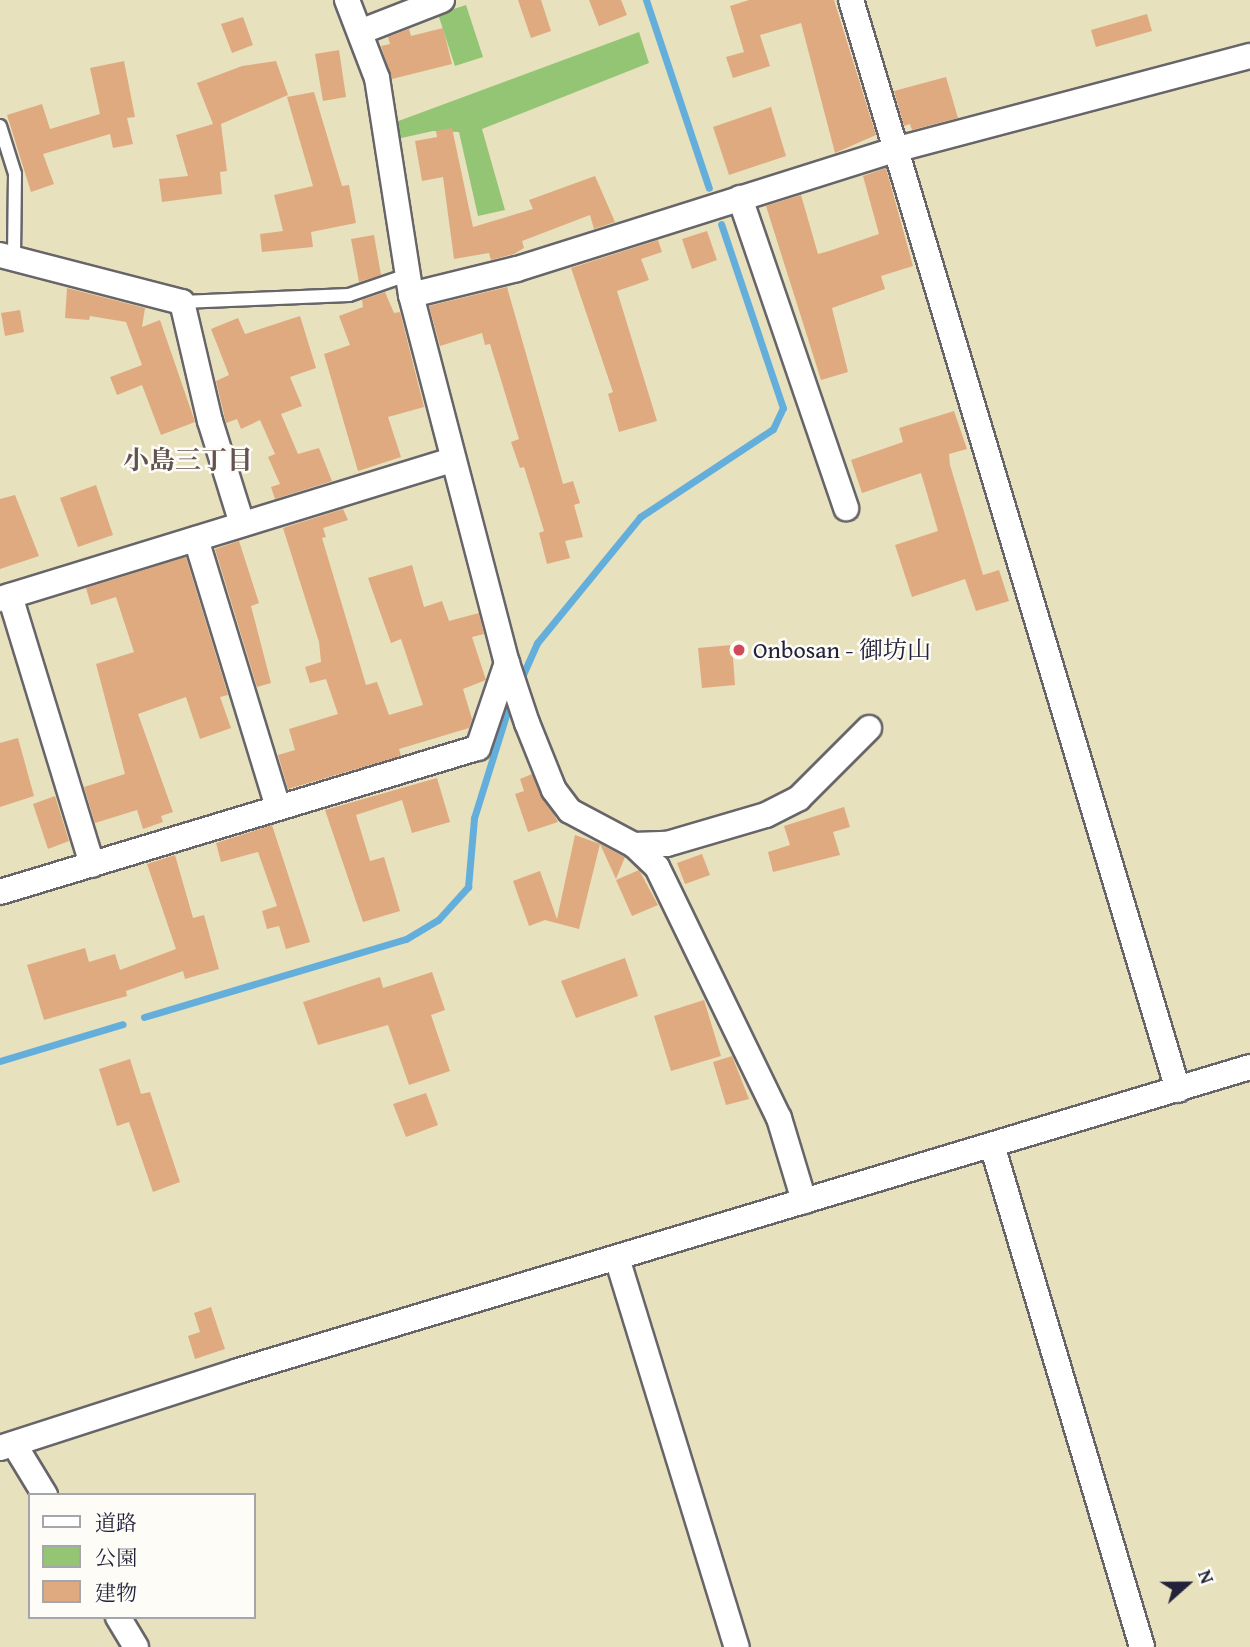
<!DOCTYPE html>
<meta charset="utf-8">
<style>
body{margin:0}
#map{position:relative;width:1250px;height:1647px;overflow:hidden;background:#e7e1be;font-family:"Gentium Book Plus","Noto Serif JP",serif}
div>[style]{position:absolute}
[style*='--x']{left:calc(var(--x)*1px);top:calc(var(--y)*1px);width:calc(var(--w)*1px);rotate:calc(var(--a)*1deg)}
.green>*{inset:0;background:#93c575}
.stream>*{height:7px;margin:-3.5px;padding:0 3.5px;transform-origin:3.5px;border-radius:3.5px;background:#64aedc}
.building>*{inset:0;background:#e0aa80}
.roads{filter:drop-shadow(2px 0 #676569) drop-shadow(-2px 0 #676569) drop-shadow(0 2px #676569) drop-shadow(0 -2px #676569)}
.service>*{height:12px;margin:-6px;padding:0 6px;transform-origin:6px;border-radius:6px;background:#fff}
.minor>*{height:24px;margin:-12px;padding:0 12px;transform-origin:12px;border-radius:12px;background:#fff}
.dots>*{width:19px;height:19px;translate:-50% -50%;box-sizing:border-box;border:4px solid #fdfcf7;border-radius:50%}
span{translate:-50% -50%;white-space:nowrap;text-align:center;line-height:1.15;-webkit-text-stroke:5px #fdfcf7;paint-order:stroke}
.poi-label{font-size:24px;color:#22223b}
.left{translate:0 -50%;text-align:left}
.neighbourhood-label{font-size:26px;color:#645253;font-weight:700}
.legend{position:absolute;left:28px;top:1493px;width:228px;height:126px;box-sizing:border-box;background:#fdfcf7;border:2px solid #a5a5ac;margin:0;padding:9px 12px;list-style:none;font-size:21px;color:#22223b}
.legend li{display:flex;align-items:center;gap:14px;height:35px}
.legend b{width:35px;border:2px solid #a5a5ac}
.north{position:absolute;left:1152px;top:1549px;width:70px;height:70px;-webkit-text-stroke:5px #fdfcf7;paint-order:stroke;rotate:69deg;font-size:19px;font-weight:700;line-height:28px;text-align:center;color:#22223b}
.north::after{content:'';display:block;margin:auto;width:24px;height:32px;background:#22223b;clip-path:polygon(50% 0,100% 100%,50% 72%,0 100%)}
</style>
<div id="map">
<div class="green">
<i style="clip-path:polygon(466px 5px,483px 57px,455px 66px,438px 14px)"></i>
<i style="clip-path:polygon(639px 32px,649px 63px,482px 129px,505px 210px,478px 216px,459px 132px,433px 131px,397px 139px,393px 123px)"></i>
</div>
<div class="stream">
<i style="--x:646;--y:0;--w:198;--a:71.5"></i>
<i style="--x:521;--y:679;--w:39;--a:-66"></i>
<i style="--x:537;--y:643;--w:163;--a:-50.7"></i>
<i style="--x:640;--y:517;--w:159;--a:-33.5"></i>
<i style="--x:773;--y:429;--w:23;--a:-65"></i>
<i style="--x:783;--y:408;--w:194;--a:-108.6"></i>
<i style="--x:144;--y:1017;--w:273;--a:-16.6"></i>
<i style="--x:406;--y:939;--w:37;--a:-31"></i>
<i style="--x:438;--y:920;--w:45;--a:-47.7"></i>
<i style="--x:468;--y:887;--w:69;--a:-85"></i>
<i style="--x:474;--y:818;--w:125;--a:-72.7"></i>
<i style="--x:0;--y:1061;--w:128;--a:-16.7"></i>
</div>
<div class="building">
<i style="clip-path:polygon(518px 0,541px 0,551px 31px,531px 38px)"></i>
<i style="clip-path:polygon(589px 0,621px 0,627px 15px,599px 26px)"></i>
<i style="clip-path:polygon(749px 0,834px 0,876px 135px,835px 153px,801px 23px,760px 35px,770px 66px,733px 78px,726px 57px,744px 52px,730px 6px)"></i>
<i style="clip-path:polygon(1147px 14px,1152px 31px,1096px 47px,1091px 30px)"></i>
<i style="clip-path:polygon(243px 17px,253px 45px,232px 53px,221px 24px)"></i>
<i style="clip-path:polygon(443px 28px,452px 64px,392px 79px,381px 46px,390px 44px,388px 37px,409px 29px,411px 36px)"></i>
<i style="clip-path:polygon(339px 50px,346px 97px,323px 101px,315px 54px)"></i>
<i style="clip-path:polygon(124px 61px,135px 117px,127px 118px,133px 144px,113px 148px,110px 134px,43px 154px,54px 184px,31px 192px,7px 115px,42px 104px,50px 129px,100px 114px,90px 68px)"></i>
<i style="clip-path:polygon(276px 61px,288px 95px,221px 124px,227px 171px,220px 172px,222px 194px,162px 202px,159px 179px,188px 176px,176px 135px,213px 124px,197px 83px,242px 66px)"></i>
<i style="clip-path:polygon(946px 77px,958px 118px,912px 130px,910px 124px,904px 126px,894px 91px)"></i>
<i style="clip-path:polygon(314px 92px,342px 186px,349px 185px,356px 223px,311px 232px,313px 247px,262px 252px,260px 234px,283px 231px,274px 195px,313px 186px,287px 97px)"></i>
<i style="clip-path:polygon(771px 107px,786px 156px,729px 175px,713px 127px)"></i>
<i style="clip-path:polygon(452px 128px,473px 227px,533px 209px,529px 200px,595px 176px,615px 222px,594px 229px,590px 215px,522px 241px,524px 248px,514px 254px,491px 260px,489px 253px,454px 259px,443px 177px,422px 181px,415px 141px,437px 137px,436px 131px)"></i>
<i style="clip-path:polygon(886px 168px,913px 266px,881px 276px,885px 289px,832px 308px,848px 372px,821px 380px,766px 206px,801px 195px,818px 254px,829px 251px,879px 234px,863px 176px)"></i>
<i style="clip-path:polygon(707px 231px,717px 260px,692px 269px,682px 239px)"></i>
<i style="clip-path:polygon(374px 235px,381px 275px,359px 282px,351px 239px)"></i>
<i style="clip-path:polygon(658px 240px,662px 252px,641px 259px,649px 280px,617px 291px,657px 421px,619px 432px,608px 394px,613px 392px,571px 268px)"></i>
<i style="clip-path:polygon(507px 287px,563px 484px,573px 481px,580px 503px,574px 505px,583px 537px,565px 541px,570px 558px,547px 564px,539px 533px,544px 531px,524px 467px,520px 468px,511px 442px,519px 439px,490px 344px,485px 345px,482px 333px,440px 346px,429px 306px)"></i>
<i style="clip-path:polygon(67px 288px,145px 308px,142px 327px,160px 320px,195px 422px,161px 435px,142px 385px,117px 395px,110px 377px,142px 365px,126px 322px,90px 316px,89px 320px,65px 318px)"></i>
<i style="clip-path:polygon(385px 292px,394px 313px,400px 312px,424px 407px,388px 417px,401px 457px,358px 471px,324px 354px,350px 345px,339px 316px,363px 307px,362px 300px)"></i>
<i style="clip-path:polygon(20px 310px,24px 332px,5px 336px,1px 313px)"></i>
<i style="clip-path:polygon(300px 316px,316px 368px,290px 377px,302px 406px,281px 414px,298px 454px,319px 448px,332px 481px,275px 499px,271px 487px,280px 484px,268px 457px,275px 454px,260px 420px,241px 429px,237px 419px,226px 423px,216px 381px,229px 375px,211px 329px,238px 318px,245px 334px)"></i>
<i style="clip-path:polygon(954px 411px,967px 449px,949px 454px,950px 465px,983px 575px,999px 570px,1009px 601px,976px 611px,965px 579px,912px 597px,895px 545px,938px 531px,921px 473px,862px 493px,851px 460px,903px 442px,899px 428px)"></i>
<i style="clip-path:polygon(96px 485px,113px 535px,78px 547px,60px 498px)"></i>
<i style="clip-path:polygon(15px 495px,39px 556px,0 569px,0 499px)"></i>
<i style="clip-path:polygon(343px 509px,348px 520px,323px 528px,326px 537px,322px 538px,366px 685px,377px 682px,389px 715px,423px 705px,401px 639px,391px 643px,368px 578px,412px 565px,424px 607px,442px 601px,449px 621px,479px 613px,484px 634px,472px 637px,486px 680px,463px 689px,472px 719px,469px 728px,399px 749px,401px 756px,288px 789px,278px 755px,295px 750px,289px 729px,338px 714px,326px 679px,310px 683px,305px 667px,321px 662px,319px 642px,283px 528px)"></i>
<i style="clip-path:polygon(239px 541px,259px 603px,251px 606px,271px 683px,257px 687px,215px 549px)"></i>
<i style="clip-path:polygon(186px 557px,228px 695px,220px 697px,231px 728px,200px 739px,186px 697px,138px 714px,173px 812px,161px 816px,163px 822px,143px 829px,137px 810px,95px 823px,84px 787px,125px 774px,96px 664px,134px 652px,116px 597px,91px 605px,86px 588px)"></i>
<i style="clip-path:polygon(732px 645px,735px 685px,702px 688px,698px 648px)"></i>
<i style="clip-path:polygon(18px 738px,34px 796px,0 807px,0 743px)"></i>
<i style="clip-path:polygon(532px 774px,558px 822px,528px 832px,515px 794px,524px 791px,520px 779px)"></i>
<i style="clip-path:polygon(437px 778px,450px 822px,412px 833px,402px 800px,356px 815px,370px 861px,384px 857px,400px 911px,363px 922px,325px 810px)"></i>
<i style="clip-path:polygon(55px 796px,69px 841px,48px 849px,33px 804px)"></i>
<i style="clip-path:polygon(844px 807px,850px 827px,833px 832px,840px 855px,773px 872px,768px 852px,790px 845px,784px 826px)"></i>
<i style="clip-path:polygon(272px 825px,310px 942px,286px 949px,279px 926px,267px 929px,262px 911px,277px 906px,258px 852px,221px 862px,216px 843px)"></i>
<i style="clip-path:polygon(575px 835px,600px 844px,579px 929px,545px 920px,529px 926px,513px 881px,540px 871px,557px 919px)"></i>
<i style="clip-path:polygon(600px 844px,625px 857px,616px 879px)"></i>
<i style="clip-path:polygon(702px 854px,710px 875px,685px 884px,677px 863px)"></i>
<i style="clip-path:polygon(175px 855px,193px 918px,204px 915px,219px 969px,185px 979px,183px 971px,126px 991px,127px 996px,44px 1020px,27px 965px,85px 948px,89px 962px,115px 954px,120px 970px,176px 949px,147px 864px)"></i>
<i style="clip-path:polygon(639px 870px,658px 905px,632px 916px,616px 880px)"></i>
<i style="clip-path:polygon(625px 958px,638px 996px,576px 1018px,561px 981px)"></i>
<i style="clip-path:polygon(432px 972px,445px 1010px,431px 1015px,450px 1071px,409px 1085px,388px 1025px,318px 1045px,303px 1002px,380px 977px,383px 988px)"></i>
<i style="clip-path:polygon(704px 1000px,721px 1056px,671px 1071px,654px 1016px)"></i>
<i style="clip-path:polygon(732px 1056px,749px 1099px,726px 1105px,713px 1062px)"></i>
<i style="clip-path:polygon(130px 1059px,141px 1094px,150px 1092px,180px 1182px,153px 1192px,129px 1122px,117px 1126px,99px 1069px)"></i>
<i style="clip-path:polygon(426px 1093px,438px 1125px,406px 1137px,393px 1104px)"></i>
<i style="clip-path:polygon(211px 1307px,225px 1349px,195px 1359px,188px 1336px,200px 1332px,194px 1313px)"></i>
</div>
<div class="roads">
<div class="service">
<i style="--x:0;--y:126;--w:50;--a:72.6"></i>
<i style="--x:15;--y:174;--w:83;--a:90.7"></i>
<i style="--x:182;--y:302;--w:167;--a:-2.4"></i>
<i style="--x:349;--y:295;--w:61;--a:-19"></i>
</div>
<div class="minor">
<i style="--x:347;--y:0;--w:84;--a:69"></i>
<i style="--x:377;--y:78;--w:220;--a:81.1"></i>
<i style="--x:411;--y:295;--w:380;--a:75.4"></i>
<i style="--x:507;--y:663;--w:63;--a:71.6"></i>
<i style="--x:527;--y:723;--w:72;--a:68.1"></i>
<i style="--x:554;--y:790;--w:26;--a:53"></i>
<i style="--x:570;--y:811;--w:72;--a:28"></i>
<i style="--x:634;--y:845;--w:32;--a:44"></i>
<i style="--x:657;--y:867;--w:279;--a:64.1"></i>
<i style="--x:779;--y:1118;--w:87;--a:73.2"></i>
<i style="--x:851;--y:0;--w:1138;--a:73.3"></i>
<i style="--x:360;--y:32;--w:88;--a:-21.3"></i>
<i style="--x:740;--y:198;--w:328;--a:71.1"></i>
<i style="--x:0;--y:255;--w:188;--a:14.5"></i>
<i style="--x:182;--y:302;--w:122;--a:76.8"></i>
<i style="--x:210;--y:421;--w:108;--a:72.7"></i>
<i style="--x:411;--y:295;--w:109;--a:-13.8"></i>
<i style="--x:517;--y:269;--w:399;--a:-17.5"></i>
<i style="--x:898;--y:149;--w:364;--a:-14.8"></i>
<i style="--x:196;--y:539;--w:280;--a:73"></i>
<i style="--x:10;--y:596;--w:281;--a:73"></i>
<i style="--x:0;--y:599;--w:474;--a:-17.1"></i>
<i style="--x:634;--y:845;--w:33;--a:-2"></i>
<i style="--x:667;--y:844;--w:103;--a:-16.3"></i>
<i style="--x:766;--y:815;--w:37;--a:-27"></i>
<i style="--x:799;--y:798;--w:99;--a:-45"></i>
<i style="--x:0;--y:892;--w:499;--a:-16.8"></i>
<i style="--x:478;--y:748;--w:90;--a:-71.2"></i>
<i style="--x:992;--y:1145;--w:524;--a:73.36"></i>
<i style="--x:617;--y:1258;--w:407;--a:72.9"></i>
<i style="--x:14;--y:1444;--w:60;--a:58.7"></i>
<i style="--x:0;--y:1448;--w:250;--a:-17.9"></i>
<i style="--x:238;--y:1371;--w:1057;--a:-16.72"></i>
<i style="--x:118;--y:1617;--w:35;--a:59"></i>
</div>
</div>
<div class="dots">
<i style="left:739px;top:650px;background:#d1495b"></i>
</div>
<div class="poi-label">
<span class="left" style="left:753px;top:650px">Onbosan - 御坊山</span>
</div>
<div class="neighbourhood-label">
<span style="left:188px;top:460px">小島三丁目</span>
</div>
<ul class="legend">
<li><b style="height:9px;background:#fff"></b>道路</li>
<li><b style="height:19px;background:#93c575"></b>公園</li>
<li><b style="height:19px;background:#e0aa80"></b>建物</li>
</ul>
<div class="north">N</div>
</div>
